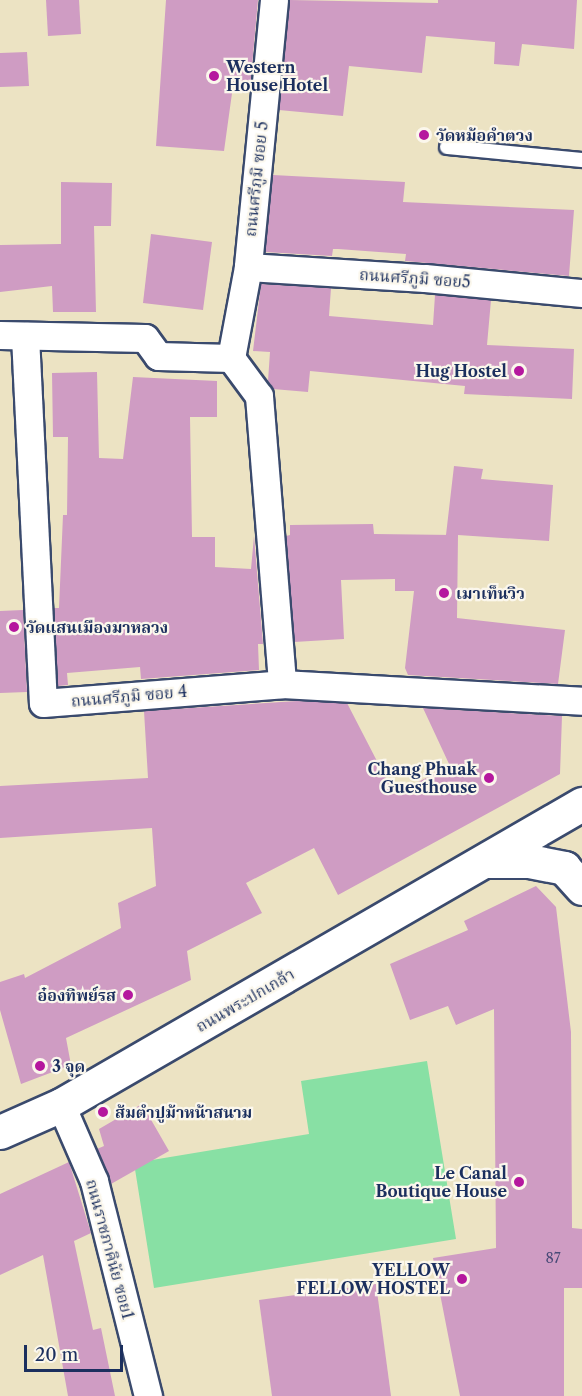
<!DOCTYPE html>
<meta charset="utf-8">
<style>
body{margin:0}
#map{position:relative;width:582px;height:1396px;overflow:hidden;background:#ece3c3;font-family:"Libre Caslon Text","Noto Serif Thai",serif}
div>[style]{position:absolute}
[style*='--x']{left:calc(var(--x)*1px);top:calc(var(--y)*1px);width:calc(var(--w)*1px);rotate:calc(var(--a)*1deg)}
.green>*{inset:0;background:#88e0a4}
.building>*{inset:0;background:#cf9cc3}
.roads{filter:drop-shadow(2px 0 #3a4a6d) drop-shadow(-2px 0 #3a4a6d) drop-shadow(0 2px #3a4a6d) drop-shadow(0 -2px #3a4a6d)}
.service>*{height:14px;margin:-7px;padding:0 7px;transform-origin:7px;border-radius:7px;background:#fff}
.minor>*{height:27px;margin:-13.5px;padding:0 13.5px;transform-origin:13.5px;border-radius:13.5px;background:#fff}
.tertiary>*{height:33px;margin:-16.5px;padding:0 16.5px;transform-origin:16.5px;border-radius:16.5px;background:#fff}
.dots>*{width:16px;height:16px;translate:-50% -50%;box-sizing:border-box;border:3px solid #fbf7ec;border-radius:50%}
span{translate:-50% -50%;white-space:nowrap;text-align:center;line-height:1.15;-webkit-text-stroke:4.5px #fbf7ec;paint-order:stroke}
.number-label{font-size:14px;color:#484a77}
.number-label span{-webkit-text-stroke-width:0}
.poi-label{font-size:16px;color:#1b2f5e;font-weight:700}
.left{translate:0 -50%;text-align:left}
.right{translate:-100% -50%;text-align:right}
.street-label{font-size:16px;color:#1b2f5e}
.scale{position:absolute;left:24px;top:1345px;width:99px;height:27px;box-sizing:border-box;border:3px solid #1b2f5e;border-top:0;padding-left:8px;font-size:18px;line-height:21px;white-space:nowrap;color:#1b2f5e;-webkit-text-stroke:4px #fbf7ec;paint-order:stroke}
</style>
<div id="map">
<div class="green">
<i style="clip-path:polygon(427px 1061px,456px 1239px,154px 1288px,134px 1163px,309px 1134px,301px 1081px)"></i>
</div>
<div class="building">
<i style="clip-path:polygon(46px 0,79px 0,81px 34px,48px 36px)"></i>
<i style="clip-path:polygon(166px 0,258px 0,250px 88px,233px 86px,224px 151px,156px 146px)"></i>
<i style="clip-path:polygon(290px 0,438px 3px,438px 0,577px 0,574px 49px,522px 44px,519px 66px,494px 64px,495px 42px,426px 36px,422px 73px,349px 66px,343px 116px,279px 110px)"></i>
<i style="clip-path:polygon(27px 52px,29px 86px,0 87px,0 53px)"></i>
<i style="clip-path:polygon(273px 175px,405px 182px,403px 202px,574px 210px,569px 276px,405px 261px,406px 254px,338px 249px,333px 249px,332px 256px,265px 252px)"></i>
<i style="clip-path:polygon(61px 182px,112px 183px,111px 226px,94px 226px,96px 312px,53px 312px,52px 286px,0 292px,0 245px,61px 244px)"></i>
<i style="clip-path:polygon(151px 234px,212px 242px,203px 310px,143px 303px)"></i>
<i style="clip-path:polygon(261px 284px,331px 288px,329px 316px,433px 325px,435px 295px,491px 300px,487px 345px,574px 349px,572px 399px,464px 394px,465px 386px,310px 371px,308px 392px,273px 389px,268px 381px,270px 352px,253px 351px)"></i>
<i style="clip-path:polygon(97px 372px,99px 458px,123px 459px,133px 377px,217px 381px,217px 417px,190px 417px,192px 537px,215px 537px,215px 567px,251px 569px,254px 536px,263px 644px,258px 644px,259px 670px,141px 679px,140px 667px,67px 673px,68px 685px,58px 686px,54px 608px,59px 608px,63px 515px,67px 515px,68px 437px,53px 437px,52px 373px)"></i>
<i style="clip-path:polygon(454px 466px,483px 469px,481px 479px,553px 485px,549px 541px,458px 535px,457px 618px,565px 630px,558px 684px,408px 675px,405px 668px,414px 591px,395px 591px,395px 579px,341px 580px,344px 639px,294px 642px,286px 536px,290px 535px,290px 525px,373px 524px,374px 534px,453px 535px,446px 535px)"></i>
<i style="clip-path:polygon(23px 610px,27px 692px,0 693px,0 611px)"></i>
<i style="clip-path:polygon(297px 701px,347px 703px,394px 794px,450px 766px,423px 708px,562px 716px,560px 774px,338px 895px,314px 848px,246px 883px,262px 913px,187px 951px,191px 980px,66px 1038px,71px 1065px,21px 1084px,0 1010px,0 982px,24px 974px,25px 978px,121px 928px,118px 903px,156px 886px,152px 828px,0 838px,0 786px,148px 778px,144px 711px)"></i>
<i style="clip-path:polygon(536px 886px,556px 907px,571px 1032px,572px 1228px,582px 1229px,582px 1288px,564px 1288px,564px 1396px,460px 1396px,433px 1258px,496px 1248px,494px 1009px,456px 1025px,448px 1006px,410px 1020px,390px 964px,468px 930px,464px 921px)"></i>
<i style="clip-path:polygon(142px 1104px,169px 1151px,111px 1184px,97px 1149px,104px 1146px,99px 1129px)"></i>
<i style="clip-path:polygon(69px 1162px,91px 1233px,74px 1241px,93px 1330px,101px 1328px,115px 1396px,68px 1396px,43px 1255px,0 1275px,0 1194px)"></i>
<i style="clip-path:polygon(376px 1284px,391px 1396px,272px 1396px,259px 1300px)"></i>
</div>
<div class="roads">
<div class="service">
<i style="--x:447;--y:147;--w:136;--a:5.5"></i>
</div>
<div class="minor">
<i style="--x:274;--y:0;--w:268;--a:95.6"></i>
<i style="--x:248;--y:267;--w:93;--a:100.6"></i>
<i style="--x:231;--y:358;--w:47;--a:53.6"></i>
<i style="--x:259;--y:396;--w:289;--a:85.4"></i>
<i style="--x:248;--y:267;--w:177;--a:3.6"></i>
<i style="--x:425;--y:278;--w:158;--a:5.5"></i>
<i style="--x:0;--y:335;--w:145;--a:1.2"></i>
<i style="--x:145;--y:338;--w:22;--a:54"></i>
<i style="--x:158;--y:356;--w:73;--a:1.6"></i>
<i style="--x:25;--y:336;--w:367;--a:87.2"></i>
<i style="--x:43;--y:703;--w:240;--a:-4.5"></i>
<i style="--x:282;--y:684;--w:300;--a:3.2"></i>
<i style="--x:61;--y:1105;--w:83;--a:66.5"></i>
<i style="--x:94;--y:1181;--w:222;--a:75.9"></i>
</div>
<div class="tertiary">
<i style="--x:488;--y:861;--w:41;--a:0"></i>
<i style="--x:529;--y:861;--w:36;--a:11"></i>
<i style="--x:564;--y:868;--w:27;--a:48"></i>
<i style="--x:0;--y:1132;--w:67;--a:-23.9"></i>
<i style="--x:61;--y:1105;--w:602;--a:-30.02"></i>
</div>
</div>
<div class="dots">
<i style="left:214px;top:76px;background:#b5179e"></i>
<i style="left:424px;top:135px;background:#b5179e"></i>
<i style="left:519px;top:371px;background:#b5179e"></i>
<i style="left:444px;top:593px;background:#b5179e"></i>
<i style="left:14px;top:627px;background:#b5179e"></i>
<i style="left:489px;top:778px;background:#b5179e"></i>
<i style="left:128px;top:995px;background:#b5179e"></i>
<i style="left:40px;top:1066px;background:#b5179e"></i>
<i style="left:103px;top:1112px;background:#b5179e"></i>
<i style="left:519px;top:1182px;background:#b5179e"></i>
<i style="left:462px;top:1279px;background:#b5179e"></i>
</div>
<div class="number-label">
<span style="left:553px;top:1258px">87</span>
</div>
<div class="poi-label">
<span class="left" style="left:226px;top:76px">Western<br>House Hotel</span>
<span class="left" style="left:436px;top:135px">วัดหม้อคำตวง</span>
<span class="right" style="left:507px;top:371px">Hug Hostel</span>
<span class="left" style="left:456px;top:593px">เมาเท็นวิว</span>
<span class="left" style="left:26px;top:627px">วัดแสนเมืองมาหลวง</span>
<span class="right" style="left:477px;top:778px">Chang Phuak<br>Guesthouse</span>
<span class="right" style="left:116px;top:995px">อ๋องทิพย์รส</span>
<span class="left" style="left:52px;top:1066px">3 จุด</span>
<span class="left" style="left:115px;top:1112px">ส้มตำปูม้าหน้าสนาม</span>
<span class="right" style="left:507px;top:1182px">Le Canal<br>Boutique House</span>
<span class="right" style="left:450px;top:1279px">YELLOW<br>FELLOW HOSTEL</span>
</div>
<div class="street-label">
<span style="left:256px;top:179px;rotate:-84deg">ถนนศรีภูมิ ซอย 5</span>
<span style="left:415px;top:278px;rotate:4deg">ถนนศรีภูมิ ซอย5</span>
<span style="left:129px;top:696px;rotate:-5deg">ถนนศรีภูมิ ซอย 4</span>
<span style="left:245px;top:1000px;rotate:-30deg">ถนนพระปกเกล้า</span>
<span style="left:110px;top:1249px;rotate:75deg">ถนนราชภาคินัย ซอย1</span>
</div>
<div class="scale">20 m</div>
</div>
